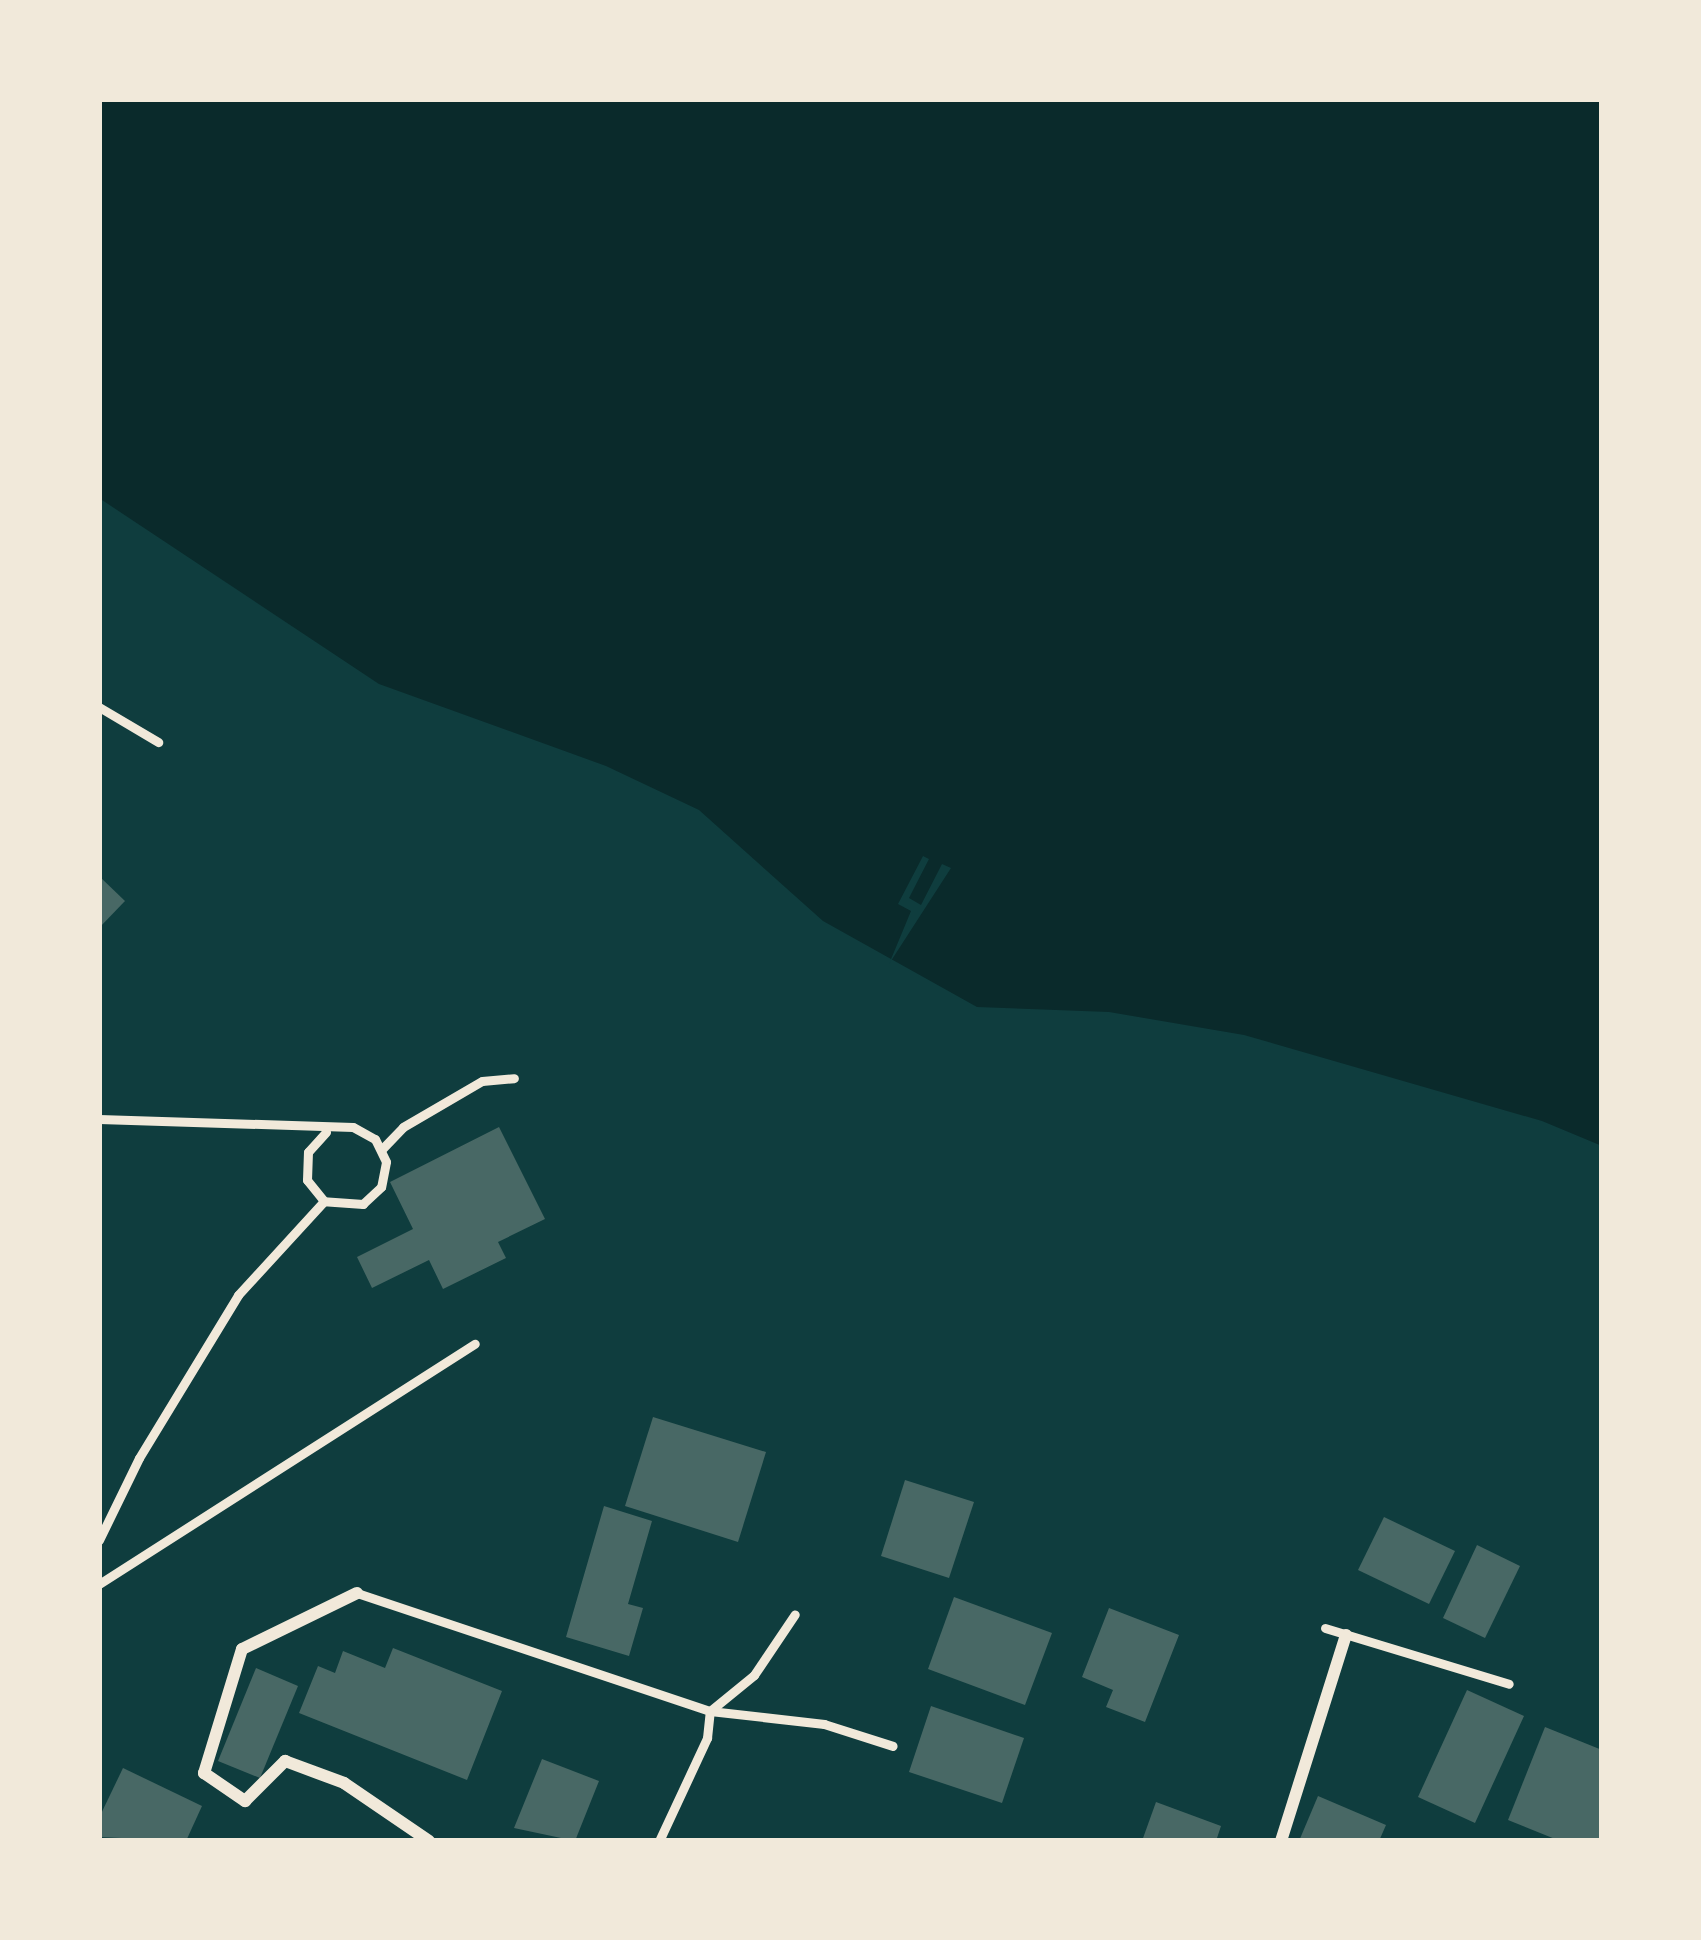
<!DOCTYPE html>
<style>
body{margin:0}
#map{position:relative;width:1701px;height:1940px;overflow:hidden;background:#0f3d3e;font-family:"Fira Sans",sans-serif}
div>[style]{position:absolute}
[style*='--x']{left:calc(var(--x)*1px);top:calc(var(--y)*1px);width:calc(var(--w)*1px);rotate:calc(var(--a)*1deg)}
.water>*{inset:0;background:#0a2a2b}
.pier>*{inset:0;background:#0f3d3e}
.building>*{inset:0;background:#486865}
.service>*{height:9px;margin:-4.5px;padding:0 4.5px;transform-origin:4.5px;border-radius:4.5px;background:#f1e9da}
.minor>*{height:12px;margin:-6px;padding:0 6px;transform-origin:6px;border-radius:6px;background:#f1e9da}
span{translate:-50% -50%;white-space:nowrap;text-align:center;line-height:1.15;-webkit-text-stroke:9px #f1e9da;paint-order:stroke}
.frame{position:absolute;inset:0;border:102px solid #f1e9da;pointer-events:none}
</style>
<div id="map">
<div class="water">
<i style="clip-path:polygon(99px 99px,1602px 99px,1602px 1146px,1542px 1121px,1244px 1035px,1109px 1012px,977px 1007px,823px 921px,699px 810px,606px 766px,379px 684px,99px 498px)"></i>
</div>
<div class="pier">
<i style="clip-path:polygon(923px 856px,929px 859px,909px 898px,921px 905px,942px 864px,951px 868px,889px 964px,911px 911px,898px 904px)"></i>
</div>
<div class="building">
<i style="clip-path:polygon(99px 876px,125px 901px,99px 928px)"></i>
<i style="clip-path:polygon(499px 1127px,545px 1219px,498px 1242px,506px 1258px,443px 1289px,429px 1260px,372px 1288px,357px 1257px,413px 1229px,390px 1182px)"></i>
<i style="clip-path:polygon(653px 1417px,766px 1452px,738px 1542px,625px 1506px)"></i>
<i style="clip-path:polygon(905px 1480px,974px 1502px,949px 1578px,881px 1556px)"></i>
<i style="clip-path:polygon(604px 1506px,652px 1521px,628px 1604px,643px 1608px,629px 1656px,566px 1637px)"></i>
<i style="clip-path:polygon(1384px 1517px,1455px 1551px,1429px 1604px,1358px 1570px)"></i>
<i style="clip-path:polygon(1477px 1545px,1520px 1566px,1485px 1638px,1443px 1618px)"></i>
<i style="clip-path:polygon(954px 1597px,1052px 1633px,1025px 1705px,928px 1669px)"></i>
<i style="clip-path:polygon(1109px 1608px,1179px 1635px,1145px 1722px,1106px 1707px,1113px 1690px,1082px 1677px)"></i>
<i style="clip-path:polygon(393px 1648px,502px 1691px,467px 1780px,299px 1713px,318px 1666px,335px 1673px,343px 1651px,385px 1668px)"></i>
<i style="clip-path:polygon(256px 1668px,298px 1686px,260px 1778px,218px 1761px)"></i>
<i style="clip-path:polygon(1467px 1690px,1524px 1716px,1475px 1823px,1418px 1797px)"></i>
<i style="clip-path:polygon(931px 1706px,1024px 1738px,1002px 1803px,909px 1772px)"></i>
<i style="clip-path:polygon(1545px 1727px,1602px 1750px,1602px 1841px,1560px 1841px,1508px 1820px)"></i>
<i style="clip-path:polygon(542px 1759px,599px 1781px,575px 1841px,514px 1828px)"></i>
<i style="clip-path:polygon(123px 1768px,202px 1806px,186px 1841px,99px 1837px,99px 1818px)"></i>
<i style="clip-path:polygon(1318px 1796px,1386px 1825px,1379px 1841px,1299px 1841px)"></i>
<i style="clip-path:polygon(1156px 1802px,1221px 1826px,1216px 1841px,1142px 1841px)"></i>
</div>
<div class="service">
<i style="--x:99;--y:707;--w:69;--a:30.7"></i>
<i style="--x:99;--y:1119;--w:254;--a:1.8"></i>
<i style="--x:353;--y:1127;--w:25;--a:29"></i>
<i style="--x:375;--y:1139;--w:25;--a:64"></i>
<i style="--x:386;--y:1162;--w:25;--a:101"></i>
<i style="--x:381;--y:1187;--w:25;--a:137"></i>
<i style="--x:363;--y:1204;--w:39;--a:-176"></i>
<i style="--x:324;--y:1201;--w:27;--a:-129"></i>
<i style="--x:307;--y:1180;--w:28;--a:-88"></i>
<i style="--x:308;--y:1152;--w:27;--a:-48"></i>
<i style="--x:382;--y:1149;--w:30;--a:-46"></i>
<i style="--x:403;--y:1127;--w:91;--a:-30.2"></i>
<i style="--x:482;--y:1081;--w:32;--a:-5"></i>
<i style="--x:99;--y:1540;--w:91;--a:-64"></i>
<i style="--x:139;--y:1458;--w:191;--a:-58.7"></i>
<i style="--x:238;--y:1295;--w:127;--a:-47.5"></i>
<i style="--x:99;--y:1584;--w:446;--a:-32.6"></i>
<i style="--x:357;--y:1593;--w:372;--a:18.5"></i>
<i style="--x:710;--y:1711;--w:115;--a:6.5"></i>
<i style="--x:824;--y:1724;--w:72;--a:17.7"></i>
<i style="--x:1325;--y:1628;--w:192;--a:16.9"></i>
<i style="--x:659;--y:1841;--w:114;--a:-65"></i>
<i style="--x:707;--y:1738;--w:27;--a:-84"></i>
<i style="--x:710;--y:1711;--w:57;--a:-39.3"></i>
<i style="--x:754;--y:1675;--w:73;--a:-56.1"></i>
</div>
<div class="minor">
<i style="--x:357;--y:1593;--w:128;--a:154"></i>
<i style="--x:242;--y:1649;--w:130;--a:107"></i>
<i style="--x:204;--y:1773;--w:50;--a:34.3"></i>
<i style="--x:245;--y:1801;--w:57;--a:-45"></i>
<i style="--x:285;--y:1761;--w:63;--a:20.4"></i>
<i style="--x:344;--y:1783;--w:103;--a:34.3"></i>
<i style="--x:1281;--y:1841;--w:216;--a:-72.5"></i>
</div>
<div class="frame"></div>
</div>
